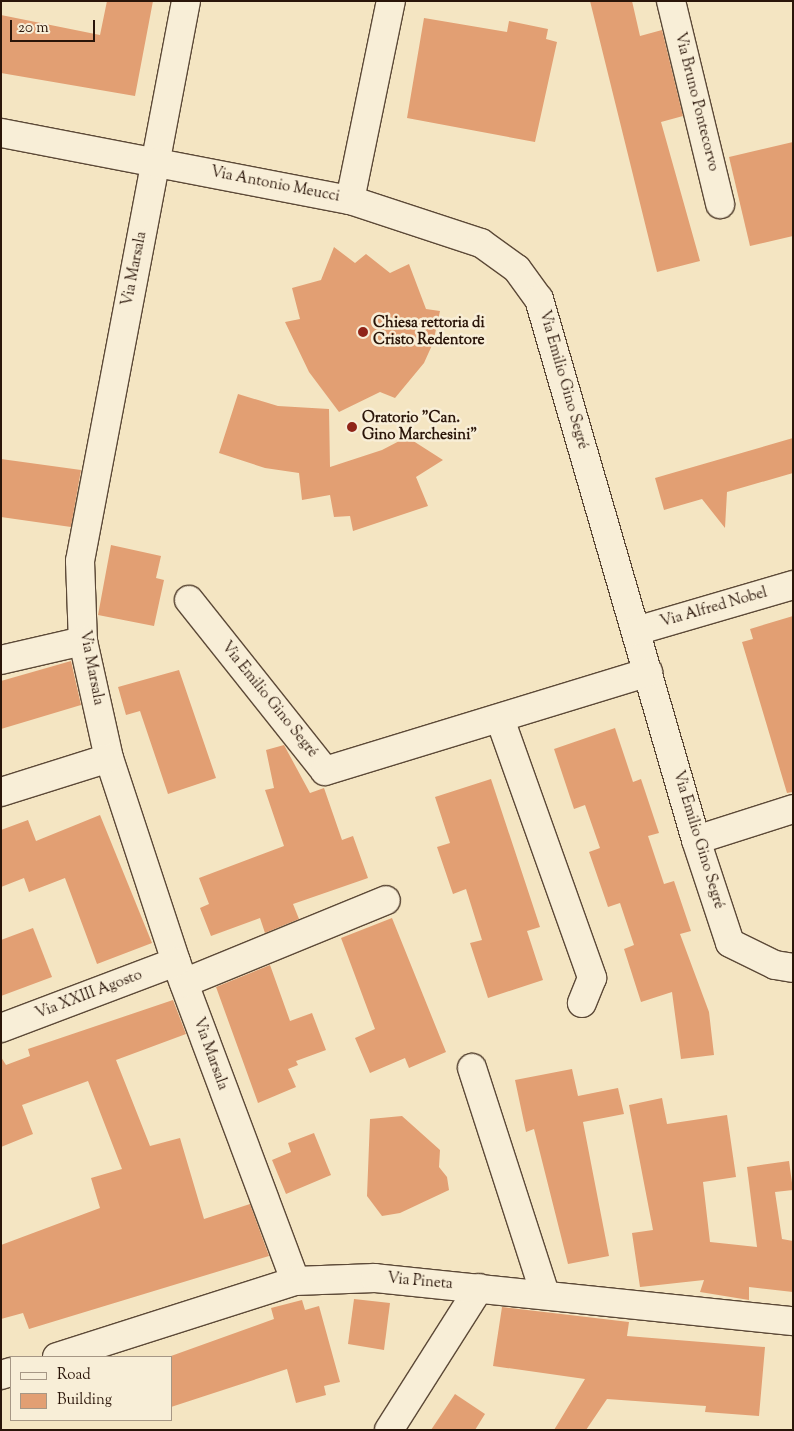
<!DOCTYPE html>
<meta charset="utf-8">
<style>
body{margin:0}
#map{position:relative;width:794px;height:1431px;overflow:hidden;background:#f4e5c2;font-family:"Sorts Mill Goudy",serif}
div>[style]{position:absolute}
[style*='--x']{left:calc(var(--x)*1px);top:calc(var(--y)*1px);width:calc(var(--w)*1px);rotate:calc(var(--a)*1deg)}
.building>*{inset:0;background:#e29f73}
.roads{filter:drop-shadow(1px 0 #5c4937) drop-shadow(-1px 0 #5c4937) drop-shadow(0 1px #5c4937) drop-shadow(0 -1px #5c4937)}
.street>*{height:28px;margin:-14px;padding:0 14px;transform-origin:14px;border-radius:14px;background:#f8eed7}
.secondary>*{height:28px;margin:-14px;padding:0 14px;transform-origin:14px;border-radius:14px;background:#f8eed7}
.dots>*{width:14px;height:14px;translate:-50% -50%;box-sizing:border-box;border:2px solid #f8eed7;border-radius:50%}
span{translate:-50% -50%;white-space:nowrap;text-align:center;line-height:1.15;-webkit-text-stroke:5px #f8eed7;paint-order:stroke}
.street-label{font-size:15px;color:#2a1509}
.poi-label{font-size:15px;color:#2a1509;font-weight:700}
.left{translate:0 -50%;text-align:left}
.frame{position:absolute;inset:0;border:2px solid #2a1509;pointer-events:none}
.legend{position:absolute;left:10px;top:1356px;width:162px;height:65px;box-sizing:border-box;background:#f8eed7;border:1px solid #a69785;margin:0;padding:6px 9px;list-style:none;font-size:15px;color:#2a1509}
.legend li{display:flex;align-items:center;gap:10px;height:25px}
.legend b{width:25px;border:1px solid #a69785}
.scale{position:absolute;left:10px;top:20px;width:85px;height:22px;box-sizing:border-box;border:2px solid #2a1509;border-top:0;padding-left:6px;font-size:15px;line-height:18px;white-space:nowrap;color:#2a1509;-webkit-text-stroke:4px #f8eed7;paint-order:stroke}
</style>
<div id="map">
<div class="building">
<i style="clip-path:polygon(107px 1px,153px 1px,135px 96px,1px 73px,1px 15px,100px 35px)"></i>
<i style="clip-path:polygon(590px 1px,632px 1px,640px 36px,662px 30px,683px 116px,661px 122px,700px 261px,657px 272px)"></i>
<i style="clip-path:polygon(424px 18px,507px 32px,509px 21px,548px 29px,546px 39px,557px 42px,535px 142px,407px 118px)"></i>
<i style="clip-path:polygon(793px 142px,793px 236px,750px 246px,729px 157px)"></i>
<i style="clip-path:polygon(334px 247px,355px 263px,366px 254px,390px 273px,409px 264px,426px 309px,440px 311px,433px 343px,424px 363px,395px 398px,380px 392px,339px 412px,309px 372px,285px 322px,300px 319px,292px 288px,321px 280px)"></i>
<i style="clip-path:polygon(238px 394px,278px 406px,329px 409px,330px 467px,382px 450px,407px 437px,443px 460px,416px 477px,428px 506px,353px 531px,350px 516px,334px 517px,330px 495px,302px 500px,299px 473px,265px 468px,219px 453px)"></i>
<i style="clip-path:polygon(793px 438px,793px 473px,727px 492px,725px 528px,702px 499px,664px 510px,655px 478px)"></i>
<i style="clip-path:polygon(1px 459px,81px 470px,71px 527px,1px 517px)"></i>
<i style="clip-path:polygon(111px 545px,161px 556px,156px 578px,164px 580px,154px 626px,98px 615px)"></i>
<i style="clip-path:polygon(793px 616px,793px 792px,787px 793px,742px 642px,753px 639px,750px 629px)"></i>
<i style="clip-path:polygon(71px 661px,81px 705px,1px 729px,1px 681px)"></i>
<i style="clip-path:polygon(179px 670px,216px 778px,168px 794px,140px 711px,126px 715px,118px 687px)"></i>
<i style="clip-path:polygon(615px 728px,633px 782px,641px 779px,659px 833px,648px 836px,664px 884px,674px 881px,691px 931px,680px 934px,709px 1012px,714px 1055px,681px 1059px,672px 992px,641px 1002px,624px 949px,634px 945px,620px 903px,608px 907px,589px 852px,600px 848px,585px 805px,574px 809px,554px 749px)"></i>
<i style="clip-path:polygon(284px 745px,310px 793px,324px 788px,342px 840px,353px 836px,368px 878px,293px 904px,299px 919px,265px 933px,260px 918px,211px 936px,200px 908px,209px 904px,199px 878px,284px 846px,265px 790px,274px 788px,266px 750px)"></i>
<i style="clip-path:polygon(491px 779px,540px 927px,527px 931px,543px 980px,488px 998px,470px 943px,482px 940px,466px 889px,453px 894px,437px 847px,450px 843px,435px 797px)"></i>
<i style="clip-path:polygon(100px 815px,152px 943px,97px 964px,65px 878px,29px 892px,24px 878px,1px 887px,1px 830px,28px 820px,36px 841px)"></i>
<i style="clip-path:polygon(392px 918px,446px 1052px,409px 1068px,405px 1058px,370px 1073px,355px 1038px,375px 1029px,341px 938px)"></i>
<i style="clip-path:polygon(33px 928px,52px 977px,1px 996px,1px 940px)"></i>
<i style="clip-path:polygon(270px 965px,290px 1021px,312px 1013px,326px 1050px,296px 1061px,298px 1065px,288px 1069px,296px 1087px,258px 1103px,216px 987px)"></i>
<i style="clip-path:polygon(173px 1000px,186px 1034px,116px 1060px,150px 1146px,180px 1138px,204px 1219px,250px 1204px,269px 1256px,29px 1329px,23px 1313px,1px 1319px,1px 1245px,100px 1208px,91px 1178px,122px 1169px,88px 1081px,22px 1105px,33px 1134px,1px 1147px,1px 1057px,6px 1065px,30px 1056px,28px 1049px)"></i>
<i style="clip-path:polygon(572px 1069px,578px 1096px,618px 1088px,624px 1114px,583px 1122px,609px 1256px,568px 1264px,534px 1129px,526px 1132px,515px 1080px)"></i>
<i style="clip-path:polygon(662px 1098px,667px 1124px,727px 1115px,736px 1177px,703px 1182px,710px 1242px,757px 1247px,747px 1167px,789px 1161px,793px 1190px,775px 1192px,782px 1239px,793px 1241px,793px 1292px,749px 1287px,749px 1300px,700px 1292px,704px 1280px,640px 1287px,632px 1233px,653px 1230px,629px 1105px)"></i>
<i style="clip-path:polygon(402px 1116px,440px 1150px,439px 1167px,447px 1177px,449px 1190px,400px 1213px,382px 1216px,367px 1196px,370px 1119px)"></i>
<i style="clip-path:polygon(314px 1133px,331px 1175px,286px 1194px,272px 1160px,291px 1152px,288px 1143px)"></i>
<i style="clip-path:polygon(354px 1299px,390px 1303px,384px 1350px,348px 1344px)"></i>
<i style="clip-path:polygon(302px 1300px,305px 1310px,319px 1306px,340px 1382px,324px 1386px,326px 1395px,296px 1403px,287px 1369px,171px 1407px,171px 1356px,274px 1319px,271px 1308px)"></i>
<i style="clip-path:polygon(502px 1307px,629px 1322px,627px 1336px,765px 1347px,759px 1416px,705px 1412px,706px 1406px,607px 1399px,586px 1430px,554px 1430px,585px 1379px,493px 1366px)"></i>
<i style="clip-path:polygon(455px 1394px,485px 1414px,475px 1430px,431px 1430px)"></i>
</div>
<div class="roads">
<div class="street">
<i style="--x:186;--y:1;--w:570;--a:100.72"></i>
<i style="--x:80;--y:561;--w:80;--a:87.9"></i>
<i style="--x:83;--y:641;--w:120;--a:77.5"></i>
<i style="--x:109;--y:758;--w:215;--a:71.8"></i>
<i style="--x:176;--y:962;--w:340;--a:69.5"></i>
<i style="--x:671;--y:1;--w:209;--a:76.4"></i>
<i style="--x:1;--y:133;--w:355;--a:10.9"></i>
<i style="--x:350;--y:200;--w:203;--a:-78.4"></i>
<i style="--x:350;--y:200;--w:138;--a:18.2"></i>
<i style="--x:481;--y:243;--w:44;--a:35.8"></i>
<i style="--x:517;--y:269;--w:37;--a:54"></i>
<i style="--x:539;--y:299;--w:563;--a:73.82"></i>
<i style="--x:696;--y:840;--w:108;--a:71.7"></i>
<i style="--x:730;--y:943;--w:50;--a:26.1"></i>
<i style="--x:775;--y:965;--w:18;--a:9"></i>
<i style="--x:189;--y:600;--w:218;--a:51.5"></i>
<i style="--x:325;--y:771;--w:338;--a:-17"></i>
<i style="--x:636;--y:631;--w:164;--a:-16.3"></i>
<i style="--x:1;--y:660;--w:84;--a:-13"></i>
<i style="--x:500;--y:719;--w:275;--a:70.4"></i>
<i style="--x:592;--y:978;--w:27;--a:112"></i>
<i style="--x:1;--y:792;--w:113;--a:-17.5"></i>
<i style="--x:696;--y:840;--w:102;--a:-17.7"></i>
<i style="--x:184;--y:983;--w:218;--a:-22.3"></i>
<i style="--x:1;--y:1028;--w:187;--a:-20.7"></i>
<i style="--x:472;--y:1068;--w:237;--a:72.1"></i>
<i style="--x:389;--y:1430;--w:168;--a:-57.6"></i>
</div>
<div class="secondary">
<i style="--x:57;--y:1357;--w:250;--a:-17.7"></i>
<i style="--x:295;--y:1281;--w:80;--a:-2.1"></i>
<i style="--x:375;--y:1278;--w:420;--a:5.9"></i>
<i style="--x:1;--y:1375;--w:10;--a:-17"></i>
</div>
</div>
<div class="dots">
<i style="left:363px;top:332px;background:#8f2418"></i>
<i style="left:352px;top:427px;background:#8f2418"></i>
</div>
<div class="street-label">
<span style="left:696px;top:102px;rotate:76deg">Via Bruno Pontecorvo</span>
<span style="left:275px;top:185px;rotate:11deg">Via Antonio Meucci</span>
<span style="left:135px;top:269px;rotate:-79deg">Via Marsala</span>
<span style="left:563px;top:380px;rotate:74deg">Via Emilio Gino Segré</span>
<span style="left:714px;top:608px;rotate:-16deg">Via Alfred Nobel</span>
<span style="left:91px;top:668px;rotate:79deg">Via Marsala</span>
<span style="left:269px;top:700px;rotate:51deg">Via Emilio Gino Segré</span>
<span style="left:698px;top:840px;rotate:73deg">Via Emilio Gino Segré</span>
<span style="left:89px;top:995px;rotate:-21deg">Via XXIII Agosto</span>
<span style="left:210px;top:1054px;rotate:70deg">Via Marsala</span>
<span style="left:420px;top:1282px;rotate:5deg">Via Pineta</span>
</div>
<div class="poi-label">
<span class="left" style="left:373px;top:332px">Chiesa rettoria di<br>Cristo Redentore</span>
<span class="left" style="left:362px;top:427px">Oratorio "Can.<br>Gino Marchesini"</span>
</div>
<div class="frame"></div>
<ul class="legend">
<li><b style="height:6px;background:#f8eed7"></b>Road</li>
<li><b style="height:14px;background:#e29f73"></b>Building</li>
</ul>
<div class="scale">20 m</div>
</div>
